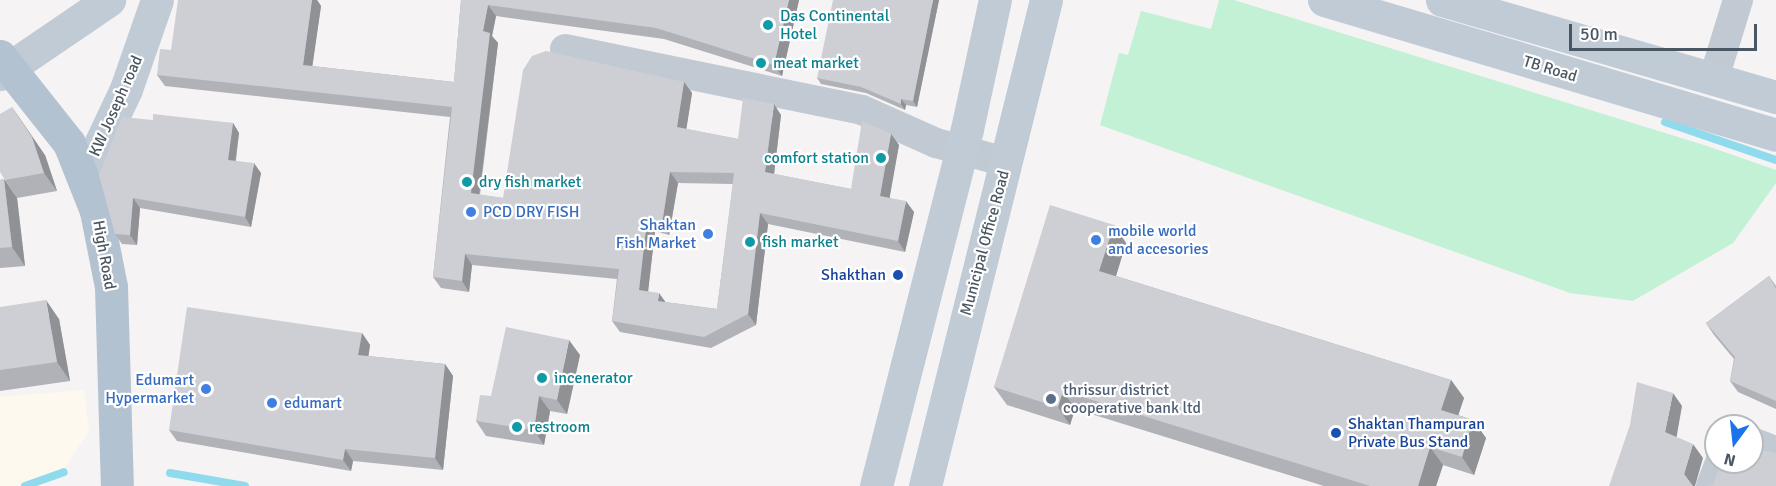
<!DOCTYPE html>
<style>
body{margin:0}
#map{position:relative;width:1776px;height:486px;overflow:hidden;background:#f5f3f3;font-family:Signika,sans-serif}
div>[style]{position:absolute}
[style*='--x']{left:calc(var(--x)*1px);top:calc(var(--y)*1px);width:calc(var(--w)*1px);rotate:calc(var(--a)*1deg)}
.commercial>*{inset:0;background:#fdf9ef}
.green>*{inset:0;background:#c3f1d5}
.stream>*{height:8px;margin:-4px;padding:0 4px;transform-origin:4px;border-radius:4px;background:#90daee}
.street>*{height:30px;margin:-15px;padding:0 15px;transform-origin:15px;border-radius:15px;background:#c1cad2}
.secondary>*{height:33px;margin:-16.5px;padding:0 16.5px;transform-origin:16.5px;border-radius:16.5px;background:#c1cbd6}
.primary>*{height:33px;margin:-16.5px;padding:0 16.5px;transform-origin:16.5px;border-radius:16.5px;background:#b3c2d1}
.wall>*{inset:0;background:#b0b2b7}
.shaded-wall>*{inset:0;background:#909195}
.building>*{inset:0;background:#cdcfd5}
.dots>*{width:16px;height:16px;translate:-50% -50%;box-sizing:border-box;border:3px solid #fff;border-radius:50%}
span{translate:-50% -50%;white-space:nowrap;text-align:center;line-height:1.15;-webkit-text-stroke:4.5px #fff;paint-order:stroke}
.culture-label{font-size:16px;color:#0d838f}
.left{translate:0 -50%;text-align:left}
.right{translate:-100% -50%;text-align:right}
.street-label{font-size:16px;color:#4a5661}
.shop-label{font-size:16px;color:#366cbe}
.transit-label{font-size:16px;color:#164399}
.service-label{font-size:16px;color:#4e5e75}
.north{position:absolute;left:1704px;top:414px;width:60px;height:60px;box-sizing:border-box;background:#fff;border:2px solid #b7bbc0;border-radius:50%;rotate:195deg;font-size:16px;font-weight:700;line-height:24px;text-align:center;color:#4a5661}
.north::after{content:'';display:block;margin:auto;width:21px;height:27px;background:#1a73e8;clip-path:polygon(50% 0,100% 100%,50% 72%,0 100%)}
.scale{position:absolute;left:1569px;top:24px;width:188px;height:27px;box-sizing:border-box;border:3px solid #4a5661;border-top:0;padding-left:8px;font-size:18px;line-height:21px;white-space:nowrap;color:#4a5661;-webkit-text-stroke:4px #fff;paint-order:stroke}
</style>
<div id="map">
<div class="commercial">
<i style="clip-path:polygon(84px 390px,89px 431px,62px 472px,43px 486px,0 486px,0 397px)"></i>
</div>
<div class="green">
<i style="clip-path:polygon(1219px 0,1234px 0,1704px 145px,1776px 170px,1776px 183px,1733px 243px,1633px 301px,1570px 293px,1100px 125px,1119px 53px,1128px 55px,1141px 11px,1211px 29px)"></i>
</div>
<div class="stream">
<i style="--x:1665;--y:122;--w:117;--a:18.9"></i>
<i style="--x:170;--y:473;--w:76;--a:9.8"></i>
<i style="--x:25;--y:486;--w:41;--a:-19.7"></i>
</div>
<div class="street">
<i style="--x:565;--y:49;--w:303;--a:11.6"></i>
<i style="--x:862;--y:110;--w:81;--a:24"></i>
<i style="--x:936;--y:143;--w:73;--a:15.2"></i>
<i style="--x:1714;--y:78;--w:82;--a:-72.9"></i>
<i style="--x:1752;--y:442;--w:26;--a:21"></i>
<i style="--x:1711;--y:486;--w:26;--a:-69"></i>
</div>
<div class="secondary">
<i style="--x:1324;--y:0;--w:472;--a:16.6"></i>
<i style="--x:1442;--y:0;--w:348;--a:16.2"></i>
<i style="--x:0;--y:74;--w:132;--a:-34.2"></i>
<i style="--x:84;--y:178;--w:98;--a:-64.7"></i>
<i style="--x:126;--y:89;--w:94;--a:-70.8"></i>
<i style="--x:876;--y:486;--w:368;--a:-75.7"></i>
<i style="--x:967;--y:129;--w:132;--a:-77.8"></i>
<i style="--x:925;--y:486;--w:501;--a:-76.02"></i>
</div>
<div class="primary">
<i style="--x:0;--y:56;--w:111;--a:51.6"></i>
<i style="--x:69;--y:143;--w:73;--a:68.3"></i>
<i style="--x:96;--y:211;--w:77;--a:78.8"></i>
<i style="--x:111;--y:287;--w:197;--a:88.3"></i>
</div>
<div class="wall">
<i style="clip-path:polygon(evenodd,312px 0,317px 0,321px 6px,312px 66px,454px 82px,461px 0,799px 0,782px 76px,664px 39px,496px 16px,492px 36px,498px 43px,480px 195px,503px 198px,684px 82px,692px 93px,686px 129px,738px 139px,781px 115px,774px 174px,851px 189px,891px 134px,899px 145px,889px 197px,914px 212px,905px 252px,768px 224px,756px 325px,711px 348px,620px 332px,612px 321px,617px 279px,472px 265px,469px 292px,441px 288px,433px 277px,450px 117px,165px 86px,157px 75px,171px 50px,312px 0,678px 183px,733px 184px,717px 309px,665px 302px,648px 291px,655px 231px,669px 235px,678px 183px)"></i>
<i style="clip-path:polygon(939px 0,917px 107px,906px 105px,905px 110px,866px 93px,821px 84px,817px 78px)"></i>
<i style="clip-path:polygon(153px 120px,233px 123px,239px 133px,236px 161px,261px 173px,251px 227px,140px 208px,137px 245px,122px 244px,115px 234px)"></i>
<i style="clip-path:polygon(45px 155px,57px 191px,17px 198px,5px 180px)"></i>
<i style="clip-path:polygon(4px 179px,17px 198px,25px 266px,0 268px,0 180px)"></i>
<i style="clip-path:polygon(1114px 225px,1126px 243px,1116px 276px,1451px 380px,1464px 398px,1458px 415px,1473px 420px,1486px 438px,1474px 475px,1443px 465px,1436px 486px,1324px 486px,1075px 409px,1070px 425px,1007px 405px,994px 387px)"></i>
<i style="clip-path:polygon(1769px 276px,1776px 286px,1776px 409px,1738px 392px,1730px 381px,1734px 359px,1714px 335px,1706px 323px)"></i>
<i style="clip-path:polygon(0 307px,59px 319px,70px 381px,0 391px)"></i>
<i style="clip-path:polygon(362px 333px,370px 345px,368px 356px,445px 364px,453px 376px,443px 470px,353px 461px,351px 471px,177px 441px,169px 430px)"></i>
<i style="clip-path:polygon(580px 355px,567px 414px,550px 411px,544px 445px,486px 436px,476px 421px,491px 396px)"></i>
</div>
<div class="shaded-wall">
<i style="clip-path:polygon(312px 0,317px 0,321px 6px,311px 76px,303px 65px)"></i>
<i style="clip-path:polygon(789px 0,799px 0,782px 76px,774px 65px)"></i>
<i style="clip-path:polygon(933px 0,939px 0,917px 107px,913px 101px)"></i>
<i style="clip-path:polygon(488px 5px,496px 16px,492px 36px,498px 43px,478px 204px,471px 193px,483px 31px)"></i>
<i style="clip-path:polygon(684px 82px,692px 93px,685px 138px,677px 127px)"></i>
<i style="clip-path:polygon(901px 99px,906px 105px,905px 110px,901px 104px)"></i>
<i style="clip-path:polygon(774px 104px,781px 115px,773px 183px,765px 172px)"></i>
<i style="clip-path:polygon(12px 107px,45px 155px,57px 191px,44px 173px)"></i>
<i style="clip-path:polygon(233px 123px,239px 133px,234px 170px,228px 160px)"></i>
<i style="clip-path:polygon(891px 134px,899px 145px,888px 207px,880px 196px)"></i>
<i style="clip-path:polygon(254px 163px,261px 173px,251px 227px,245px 217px)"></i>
<i style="clip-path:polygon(670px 172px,678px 183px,669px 235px,662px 224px)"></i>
<i style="clip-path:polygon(4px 179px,17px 198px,25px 266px,12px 247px)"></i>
<i style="clip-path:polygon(133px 198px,140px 208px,137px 245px,130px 235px)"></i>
<i style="clip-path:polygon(906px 201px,914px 212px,905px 252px,898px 241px)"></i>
<i style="clip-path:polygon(760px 213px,768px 224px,756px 325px,748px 314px)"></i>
<i style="clip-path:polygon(647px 220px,655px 231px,647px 301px,639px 290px)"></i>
<i style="clip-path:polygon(1114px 225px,1126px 243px,1112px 289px,1099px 271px)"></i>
<i style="clip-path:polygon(465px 254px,472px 265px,469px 292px,462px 281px)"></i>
<i style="clip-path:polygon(659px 293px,667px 304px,658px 301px)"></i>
<i style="clip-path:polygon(46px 300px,59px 319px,70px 381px,57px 362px)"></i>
<i style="clip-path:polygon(362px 333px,370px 345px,367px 367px,358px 355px)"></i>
<i style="clip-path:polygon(569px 340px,580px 355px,567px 414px,557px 400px)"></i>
<i style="clip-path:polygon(445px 364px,453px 376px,443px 470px,435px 458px)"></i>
<i style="clip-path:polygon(1451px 380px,1464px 398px,1454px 428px,1441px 410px)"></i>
<i style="clip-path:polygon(1063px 391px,1075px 409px,1070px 425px,1058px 407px)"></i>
<i style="clip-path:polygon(1673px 393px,1682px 406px,1675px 446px,1665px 432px)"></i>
<i style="clip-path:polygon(539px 396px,550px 411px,544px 445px,534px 430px)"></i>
<i style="clip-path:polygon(1473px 420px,1486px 438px,1474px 475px,1462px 457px)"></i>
<i style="clip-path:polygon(1693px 444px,1703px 458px,1695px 486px,1692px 486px,1684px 474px)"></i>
<i style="clip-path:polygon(1430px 447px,1443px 465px,1436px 486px,1418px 486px)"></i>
<i style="clip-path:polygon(345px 449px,353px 461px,351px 471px,343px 460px)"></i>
</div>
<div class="building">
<i style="clip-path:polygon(evenodd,178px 0,312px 0,303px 65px,454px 82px,461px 0,789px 0,774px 65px,656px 28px,488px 5px,483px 31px,490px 33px,471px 193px,503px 198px,523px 70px,532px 56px,546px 51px,684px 82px,677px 127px,738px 139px,743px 98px,774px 104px,765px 172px,851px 189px,862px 121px,891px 134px,880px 196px,906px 201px,898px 241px,760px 213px,748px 314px,704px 337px,612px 321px,619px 269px,465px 254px,462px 281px,433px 277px,452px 107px,157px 75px,160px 49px,171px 50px,178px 0,670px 172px,734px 173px,717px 309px,658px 301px,659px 293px,639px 290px,647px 220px,662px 224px,670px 172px)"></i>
<i style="clip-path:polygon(833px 0,933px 0,913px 101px,901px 99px,901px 104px,861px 87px,817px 78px)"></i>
<i style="clip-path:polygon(12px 107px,32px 137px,44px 173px,5px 180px,0 172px,0 114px)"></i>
<i style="clip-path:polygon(153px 114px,233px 123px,228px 160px,254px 163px,245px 217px,133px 198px,130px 235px,115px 234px,99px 175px,122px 117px,153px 120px)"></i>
<i style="clip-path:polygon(4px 179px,12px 247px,0 248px,0 180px)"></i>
<i style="clip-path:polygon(1050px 205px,1114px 225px,1099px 271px,1451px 380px,1441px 410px,1473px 420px,1462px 457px,1430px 447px,1418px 486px,1370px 486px,1063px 391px,1058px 407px,994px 387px)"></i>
<i style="clip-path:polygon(1769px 276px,1776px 289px,1776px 401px,1730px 381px,1735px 357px,1706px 323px)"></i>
<i style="clip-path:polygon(46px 300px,57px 362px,0 370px,0 307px)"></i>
<i style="clip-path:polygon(187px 307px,362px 333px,358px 355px,445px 364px,435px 458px,345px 449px,343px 460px,169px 430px)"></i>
<i style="clip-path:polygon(506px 327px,569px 340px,557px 400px,539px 396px,534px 430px,476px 421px,480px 395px,491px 396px)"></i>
<i style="clip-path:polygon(1637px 382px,1673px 393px,1665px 432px,1693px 444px,1684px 474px,1693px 486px,1609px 486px,1630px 425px)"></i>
<i style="clip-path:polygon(1752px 449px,1773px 452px,1776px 454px,1776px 486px,1706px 486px,1713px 485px,1721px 462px,1752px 462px)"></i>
</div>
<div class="dots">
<i style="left:768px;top:25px;background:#0f9aa8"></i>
<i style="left:761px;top:63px;background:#0f9aa8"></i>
<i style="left:881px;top:158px;background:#0f9aa8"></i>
<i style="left:467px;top:182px;background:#0f9aa8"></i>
<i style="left:471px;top:212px;background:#3f7fe0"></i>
<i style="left:708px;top:234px;background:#3f7fe0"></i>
<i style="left:1096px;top:240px;background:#3f7fe0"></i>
<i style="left:750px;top:242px;background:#0f9aa8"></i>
<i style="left:898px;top:275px;background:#1a4fb4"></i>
<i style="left:542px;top:378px;background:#0f9aa8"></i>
<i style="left:206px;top:389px;background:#3f7fe0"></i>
<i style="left:1051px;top:399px;background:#5c6f8a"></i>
<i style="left:272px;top:403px;background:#3f7fe0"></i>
<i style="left:517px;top:427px;background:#0f9aa8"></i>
<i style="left:1336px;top:433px;background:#1a4fb4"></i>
</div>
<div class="culture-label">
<span class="left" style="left:780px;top:25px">Das Continental<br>Hotel</span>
<span class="left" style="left:773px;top:63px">meat market</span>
<span class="right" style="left:869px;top:158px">comfort station</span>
<span class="left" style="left:479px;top:182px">dry fish market</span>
<span class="left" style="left:762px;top:242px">fish market</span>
<span class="left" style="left:554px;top:378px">incenerator</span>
<span class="left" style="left:529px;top:427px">restroom</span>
</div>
<div class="street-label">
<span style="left:1550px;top:69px;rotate:17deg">TB Road</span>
<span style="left:116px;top:106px;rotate:-66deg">KW Joseph road</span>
<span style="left:985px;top:243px;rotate:-75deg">Municipal Office Road</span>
<span style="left:104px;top:255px;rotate:80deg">High Road</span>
</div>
<div class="shop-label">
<span class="left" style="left:483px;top:212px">PCD DRY FISH</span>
<span class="right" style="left:696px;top:234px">Shaktan<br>Fish Market</span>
<span class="left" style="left:1108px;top:240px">mobile world<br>and accesories</span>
<span class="right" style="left:194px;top:389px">Edumart<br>Hypermarket</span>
<span class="left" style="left:284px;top:403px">edumart</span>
</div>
<div class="transit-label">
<span class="right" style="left:886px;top:275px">Shakthan</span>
<span class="left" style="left:1348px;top:433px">Shaktan Thampuran<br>Private Bus Stand</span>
</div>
<div class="service-label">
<span class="left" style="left:1063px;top:399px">thrissur district<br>cooperative bank ltd</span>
</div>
<div class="north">N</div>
<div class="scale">50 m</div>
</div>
